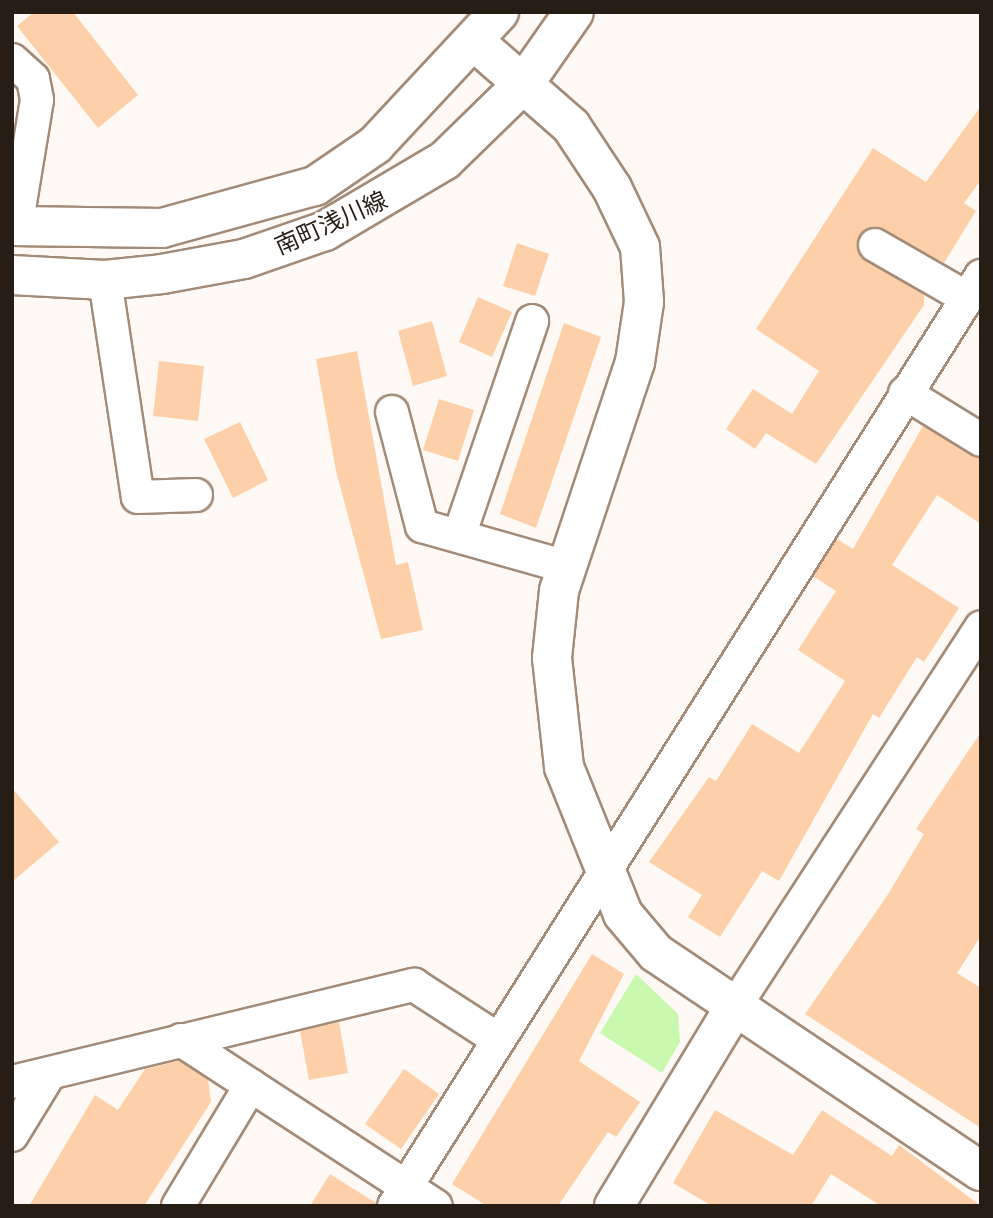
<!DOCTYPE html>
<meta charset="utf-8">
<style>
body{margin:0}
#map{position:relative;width:993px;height:1218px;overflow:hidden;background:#fef9f5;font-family:"IBM Plex Sans","Noto Sans JP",sans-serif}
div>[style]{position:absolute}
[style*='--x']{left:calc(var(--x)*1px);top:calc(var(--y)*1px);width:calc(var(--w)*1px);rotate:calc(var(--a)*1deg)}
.green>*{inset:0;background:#c9f9af}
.building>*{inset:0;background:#fdd0a9}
.roads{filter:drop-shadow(2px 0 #a38b77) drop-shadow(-2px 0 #a38b77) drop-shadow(0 2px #a38b77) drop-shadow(0 -2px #a38b77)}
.minor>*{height:32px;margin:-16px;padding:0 16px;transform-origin:16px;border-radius:16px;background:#fff}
.tertiary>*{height:38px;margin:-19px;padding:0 19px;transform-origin:19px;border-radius:19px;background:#fff}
span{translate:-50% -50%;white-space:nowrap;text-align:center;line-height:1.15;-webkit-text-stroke:7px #fff;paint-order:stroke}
.street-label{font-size:24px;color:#261d15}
.frame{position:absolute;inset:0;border:14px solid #261d15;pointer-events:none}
</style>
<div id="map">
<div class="green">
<i style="clip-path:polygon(636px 974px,678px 1014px,680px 1042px,662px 1073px,600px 1033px)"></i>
</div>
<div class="building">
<i style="clip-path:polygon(34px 12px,73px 12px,138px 95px,98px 128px,17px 26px)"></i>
<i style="clip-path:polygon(981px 106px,981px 180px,964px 203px,976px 211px,944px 263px,884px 229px,866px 229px,859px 236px,860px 255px,924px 295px,924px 305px,816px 464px,766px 433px,755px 449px,726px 429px,753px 389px,792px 414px,819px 371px,756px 329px,873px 148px,926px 182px)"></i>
<i style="clip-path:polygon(517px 243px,549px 254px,535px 296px,503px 286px)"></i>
<i style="clip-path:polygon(478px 297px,512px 312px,492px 357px,459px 342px)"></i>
<i style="clip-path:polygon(432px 321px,447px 376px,413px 386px,398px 331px)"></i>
<i style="clip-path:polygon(564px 323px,601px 337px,536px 528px,500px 514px)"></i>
<i style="clip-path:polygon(357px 351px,396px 565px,408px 562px,423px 630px,381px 639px,336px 471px,316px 359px)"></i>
<i style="clip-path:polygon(159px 361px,204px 366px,198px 421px,153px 416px)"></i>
<i style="clip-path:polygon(439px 399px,474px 410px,458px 461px,423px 450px)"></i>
<i style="clip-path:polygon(240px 422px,268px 480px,233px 498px,204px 439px)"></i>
<i style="clip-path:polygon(923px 426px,981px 458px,981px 524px,937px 495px,892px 565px,959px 608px,924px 662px,917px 657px,879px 718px,873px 714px,779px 881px,762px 871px,720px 937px,688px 917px,702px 895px,649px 862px,709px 777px,716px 781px,752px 724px,799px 753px,845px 681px,798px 650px,836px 591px,813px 576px,837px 539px,853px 549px)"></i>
<i style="clip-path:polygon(981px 732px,981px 936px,957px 973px,981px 988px,981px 1128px,805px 1014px,887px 896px,924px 834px,916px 829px)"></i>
<i style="clip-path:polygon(12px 788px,59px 842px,12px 882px)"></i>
<i style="clip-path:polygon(592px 954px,624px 974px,579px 1061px,640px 1102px,616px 1137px,608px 1132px,558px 1206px,487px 1206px,452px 1184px)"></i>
<i style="clip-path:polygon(339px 1022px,348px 1073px,309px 1080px,300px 1031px)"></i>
<i style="clip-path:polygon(179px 1061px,208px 1080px,211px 1102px,144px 1206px,29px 1206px,95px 1095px,118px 1110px,145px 1069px)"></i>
<i style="clip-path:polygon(404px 1069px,439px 1094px,401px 1149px,365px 1124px)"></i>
<i style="clip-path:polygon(715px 1110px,793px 1155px,822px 1110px,892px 1156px,899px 1145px,981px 1206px,881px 1206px,831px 1174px,811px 1206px,712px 1206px,673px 1183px)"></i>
<i style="clip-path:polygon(330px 1174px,376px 1203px,376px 1206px,310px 1206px)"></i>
</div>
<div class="roads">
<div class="minor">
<i style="--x:12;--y:60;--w:28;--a:42"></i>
<i style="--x:33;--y:79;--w:21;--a:79"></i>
<i style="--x:37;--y:100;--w:129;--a:99.4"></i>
<i style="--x:875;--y:245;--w:106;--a:29.9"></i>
<i style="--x:105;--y:280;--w:219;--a:81.4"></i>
<i style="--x:138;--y:497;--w:58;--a:-2"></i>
<i style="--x:905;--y:393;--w:89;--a:31.7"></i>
<i style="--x:392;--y:412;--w:118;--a:75.3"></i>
<i style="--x:422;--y:526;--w:151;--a:15.8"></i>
<i style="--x:459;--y:536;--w:227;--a:-71.2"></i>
<i style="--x:737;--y:1003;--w:448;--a:-57"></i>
<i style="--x:181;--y:1040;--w:304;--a:33.1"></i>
<i style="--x:12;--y:1082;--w:414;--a:-13.6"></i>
<i style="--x:414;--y:985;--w:98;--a:32.9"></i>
<i style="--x:12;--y:1135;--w:69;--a:-58.6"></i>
<i style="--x:178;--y:1206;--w:141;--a:-58.9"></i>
<i style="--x:394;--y:1206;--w:1100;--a:-57.74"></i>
</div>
<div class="tertiary">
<i style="--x:475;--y:42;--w:128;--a:41.2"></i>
<i style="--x:571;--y:126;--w:74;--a:56.5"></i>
<i style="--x:612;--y:188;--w:65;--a:64.6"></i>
<i style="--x:640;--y:247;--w:55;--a:85.8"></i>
<i style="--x:644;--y:302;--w:61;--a:98.5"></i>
<i style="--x:635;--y:362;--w:241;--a:108.4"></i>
<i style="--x:559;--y:591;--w:67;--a:96"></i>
<i style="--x:552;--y:658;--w:110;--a:83.7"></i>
<i style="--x:564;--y:767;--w:158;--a:68.1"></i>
<i style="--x:623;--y:914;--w:51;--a:49.8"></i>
<i style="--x:656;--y:953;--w:391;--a:33.9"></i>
<i style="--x:12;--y:226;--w:150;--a:0.8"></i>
<i style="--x:162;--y:228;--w:159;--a:-15.4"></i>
<i style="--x:315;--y:186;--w:73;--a:-34.3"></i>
<i style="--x:375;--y:145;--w:182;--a:-47"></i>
<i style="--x:12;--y:275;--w:93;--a:3.1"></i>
<i style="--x:105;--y:280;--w:57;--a:-6"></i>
<i style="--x:162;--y:274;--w:83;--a:-10.4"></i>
<i style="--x:244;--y:259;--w:86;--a:-19.1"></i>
<i style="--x:325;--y:231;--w:139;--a:-30.6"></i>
<i style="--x:445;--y:160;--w:112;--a:-44.3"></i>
<i style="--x:525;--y:82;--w:85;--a:-55"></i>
<i style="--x:614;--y:1206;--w:237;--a:-58.8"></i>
</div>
</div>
<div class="street-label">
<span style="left:331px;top:223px;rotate:-24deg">南町浅川線</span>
</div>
<div class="frame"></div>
</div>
